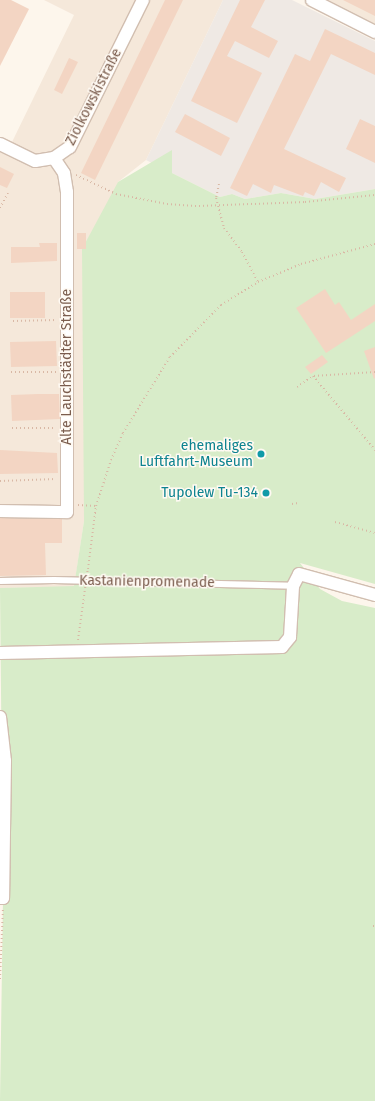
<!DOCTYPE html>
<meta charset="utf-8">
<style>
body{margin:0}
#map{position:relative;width:375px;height:1101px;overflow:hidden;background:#fdf6ec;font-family:"Fira Sans",sans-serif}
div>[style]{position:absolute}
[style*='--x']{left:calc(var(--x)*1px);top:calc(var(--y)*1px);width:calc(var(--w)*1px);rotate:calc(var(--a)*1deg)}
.residential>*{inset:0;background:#f5e8da}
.industrial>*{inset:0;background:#efe9e4}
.green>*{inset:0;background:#d8ecc9}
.building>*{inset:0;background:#f3d5c3}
.path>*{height:2px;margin-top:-1px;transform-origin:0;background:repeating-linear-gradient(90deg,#d9b8a5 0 1px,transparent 0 4px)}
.roads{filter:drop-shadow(1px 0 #d1beb0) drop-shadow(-1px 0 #d1beb0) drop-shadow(0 1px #d1beb0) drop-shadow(0 -1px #d1beb0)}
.lane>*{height:6px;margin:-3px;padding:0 3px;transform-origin:3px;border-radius:3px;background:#fff}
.street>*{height:12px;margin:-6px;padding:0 6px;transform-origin:6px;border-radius:6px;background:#fff}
.path-bridge>*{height:2px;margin-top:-1px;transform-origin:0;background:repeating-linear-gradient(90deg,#d9b8a5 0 1px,transparent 0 4px)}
.dots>*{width:11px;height:11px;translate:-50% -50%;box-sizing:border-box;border:2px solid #fffaf3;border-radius:50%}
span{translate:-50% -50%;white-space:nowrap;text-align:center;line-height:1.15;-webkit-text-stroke:3px #fffaf3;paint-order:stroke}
.street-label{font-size:14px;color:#7a5c4d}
.culture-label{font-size:14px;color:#0d838f}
.right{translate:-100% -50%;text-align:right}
</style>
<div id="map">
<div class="residential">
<i style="clip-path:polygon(44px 0,223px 0,146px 160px,118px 182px,84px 521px,74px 587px,0 588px,0 137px,12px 142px,74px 15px)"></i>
<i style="clip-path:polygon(327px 0,375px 0,375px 24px)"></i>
</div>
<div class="industrial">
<i style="clip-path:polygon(223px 0,292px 0,375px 41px,375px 189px,315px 199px,281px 193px,245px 199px,232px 194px,220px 197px,146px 160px)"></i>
</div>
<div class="green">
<i style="clip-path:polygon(172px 150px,172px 173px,220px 197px,232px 194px,245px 199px,281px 193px,315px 199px,375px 189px,375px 584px,300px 563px,320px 589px,342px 601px,375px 608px,375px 1101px,0 1101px,3px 898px,0 588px,74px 586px,84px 521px,82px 249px,118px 182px)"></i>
</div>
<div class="building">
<i style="clip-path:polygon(0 0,11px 0,29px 9px,0 66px)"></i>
<i style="clip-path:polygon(165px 0,183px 0,95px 180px,81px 173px)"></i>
<i style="clip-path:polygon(240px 0,265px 0,251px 27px,278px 41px,269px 58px,235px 41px,227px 56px,262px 73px,237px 123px,191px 101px)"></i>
<i style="clip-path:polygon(343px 0,375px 0,375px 16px)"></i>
<i style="clip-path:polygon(325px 29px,375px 53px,375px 75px,331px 54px,284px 149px,346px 178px,339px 192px,321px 182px,314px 196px,305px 192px,303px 196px,274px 185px,271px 193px,253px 184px,247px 196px,230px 188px,295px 54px,310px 61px)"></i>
<i style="clip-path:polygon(69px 58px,78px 62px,62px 94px,54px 90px)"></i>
<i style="clip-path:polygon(185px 114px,230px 138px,221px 156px,175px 132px)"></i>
<i style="clip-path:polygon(360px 119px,375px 126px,375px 163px,346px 149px)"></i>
<i style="clip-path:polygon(0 167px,14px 174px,7px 188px,0 185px)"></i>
<i style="clip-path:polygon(77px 233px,86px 233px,86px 249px,77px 249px)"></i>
<i style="clip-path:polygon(39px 243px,57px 243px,57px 261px,11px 263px,11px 247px,40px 247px)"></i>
<i style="clip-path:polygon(325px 289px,335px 305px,339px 302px,351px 320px,375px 304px,375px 321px,326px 353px,296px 308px)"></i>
<i style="clip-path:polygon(10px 292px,45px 292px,45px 318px,10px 318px)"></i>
<i style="clip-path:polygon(56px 341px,57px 366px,11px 367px,10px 342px)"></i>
<i style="clip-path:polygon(375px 347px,375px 378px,374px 379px,364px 351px)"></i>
<i style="clip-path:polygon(322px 355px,328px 362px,311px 374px,305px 367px)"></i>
<i style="clip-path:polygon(38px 394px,59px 394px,60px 419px,12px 421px,11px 395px)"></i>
<i style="clip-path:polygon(0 450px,57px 453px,58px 473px,0 474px)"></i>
<i style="clip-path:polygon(0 518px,62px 519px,62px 543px,45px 543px,46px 575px,0 576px)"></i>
</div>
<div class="path">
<i style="--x:76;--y:175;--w:44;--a:25.4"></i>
<i style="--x:116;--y:194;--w:52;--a:11.1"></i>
<i style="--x:167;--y:204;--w:32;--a:4"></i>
<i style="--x:199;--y:206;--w:106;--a:-2.2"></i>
<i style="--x:305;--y:202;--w:70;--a:-5.7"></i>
<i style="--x:219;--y:184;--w:14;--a:102"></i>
<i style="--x:216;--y:198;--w:31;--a:75"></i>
<i style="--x:224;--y:228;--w:30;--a:53"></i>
<i style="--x:242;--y:252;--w:34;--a:62"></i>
<i style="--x:0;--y:208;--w:17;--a:-62"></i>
<i style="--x:13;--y:321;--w:44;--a:-1.3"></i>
<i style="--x:11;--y:372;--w:46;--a:0"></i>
<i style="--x:375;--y:372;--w:62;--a:176.3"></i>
<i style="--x:313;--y:376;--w:97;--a:50"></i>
<i style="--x:297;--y:387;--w:19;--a:-35"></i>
<i style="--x:12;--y:428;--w:44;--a:0"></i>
<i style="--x:0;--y:481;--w:56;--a:-2"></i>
<i style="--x:292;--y:504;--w:6;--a:-9"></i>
<i style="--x:78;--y:505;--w:18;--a:3"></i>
<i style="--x:335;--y:522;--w:41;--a:15.4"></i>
<i style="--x:88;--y:569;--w:64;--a:-82.8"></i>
<i style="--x:96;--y:506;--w:48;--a:-71.9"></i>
<i style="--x:111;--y:460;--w:30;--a:-66"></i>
<i style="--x:123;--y:433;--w:89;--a:-58.3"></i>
<i style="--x:170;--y:357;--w:73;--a:-45.6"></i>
<i style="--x:221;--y:305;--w:44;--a:-31.9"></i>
<i style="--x:258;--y:282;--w:47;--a:-22.7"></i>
<i style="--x:301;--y:264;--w:77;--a:-15.1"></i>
<i style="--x:78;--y:640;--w:44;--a:-82.2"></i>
<i style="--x:373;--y:926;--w:2;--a:0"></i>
<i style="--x:0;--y:979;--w:71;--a:-87.6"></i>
</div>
<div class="roads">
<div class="lane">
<i style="--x:0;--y:581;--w:54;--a:-1.1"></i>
<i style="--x:54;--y:580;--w:239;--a:1.4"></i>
</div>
<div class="street">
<i style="--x:312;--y:0;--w:71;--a:26.9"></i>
<i style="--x:0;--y:144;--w:39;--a:26"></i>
<i style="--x:35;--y:161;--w:19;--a:-9"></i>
<i style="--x:54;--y:158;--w:19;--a:-35"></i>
<i style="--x:70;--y:147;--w:164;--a:-63.6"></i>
<i style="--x:0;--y:511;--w:67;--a:0.9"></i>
<i style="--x:67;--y:512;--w:320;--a:-90"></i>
<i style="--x:67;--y:192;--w:19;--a:-99"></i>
<i style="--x:64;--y:173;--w:18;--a:-124"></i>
<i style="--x:0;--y:653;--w:282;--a:-1.2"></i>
<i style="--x:282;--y:647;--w:13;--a:-51"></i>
<i style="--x:290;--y:637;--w:51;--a:-86.6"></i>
<i style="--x:293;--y:586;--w:13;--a:-63"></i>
<i style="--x:299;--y:574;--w:79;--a:15.4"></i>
<i style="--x:0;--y:717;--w:44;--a:83.5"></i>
<i style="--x:5;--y:761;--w:137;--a:90.8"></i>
<i style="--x:3;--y:898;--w:3;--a:180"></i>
</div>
</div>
<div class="path-bridge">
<i style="--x:84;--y:596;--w:27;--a:-82"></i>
</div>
<div class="dots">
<i style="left:261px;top:454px;background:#0f9aa8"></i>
<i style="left:266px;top:493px;background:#0f9aa8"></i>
</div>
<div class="street-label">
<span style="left:94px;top:97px;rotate:-63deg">Ziolkowskistraße</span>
<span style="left:67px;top:367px;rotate:-90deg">Alte Lauchstädter Straße</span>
<span style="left:147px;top:582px;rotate:1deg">Kastanienpromenade</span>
</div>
<div class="culture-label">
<span class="right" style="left:253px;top:454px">ehemaliges<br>Luftfahrt-Museum</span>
<span class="right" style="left:258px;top:493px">Tupolew Tu-134</span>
</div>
</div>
